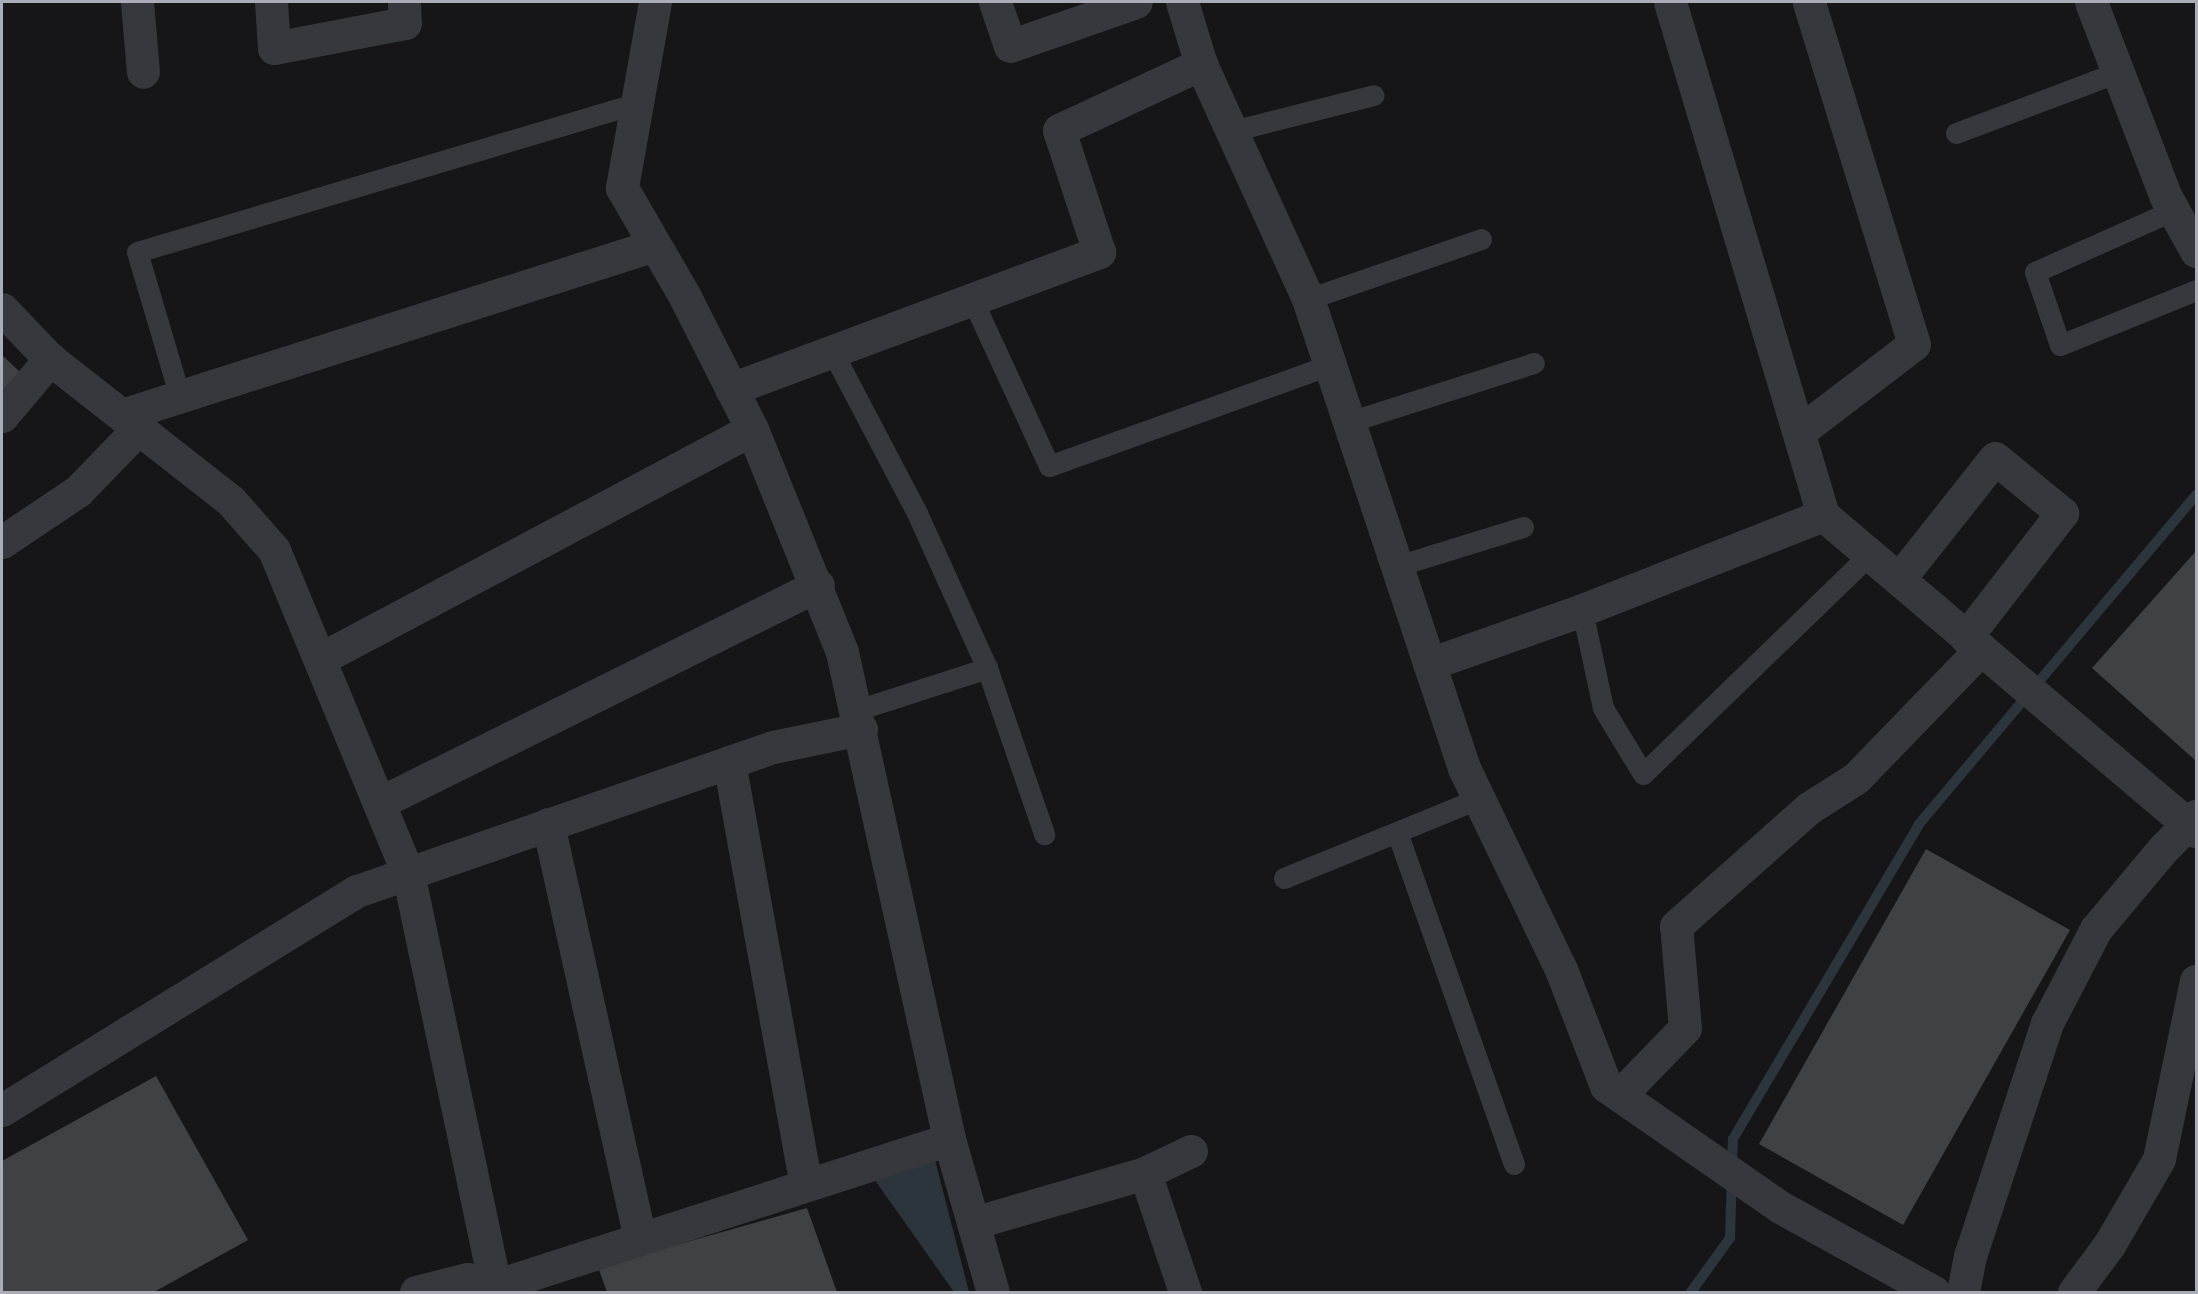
<!DOCTYPE html>
<style>
body{margin:0}
#map{position:relative;width:2198px;height:1294px;overflow:hidden;background:#161618;font-family:Arial,sans-serif}
div>[style]{position:absolute}
[style*='--x']{left:calc(var(--x)*1px);top:calc(var(--y)*1px);width:calc(var(--w)*1px);rotate:calc(var(--a)*1deg)}
.water>*{inset:0;background:#2c353c}
.stream>*{height:10px;margin:-5px;padding:0 5px;transform-origin:5px;border-radius:5px;background:#2c353c}
.building>*{inset:0;background:#404145}
.service>*{height:21px;margin:-10.5px;padding:0 10.5px;transform-origin:10.5px;border-radius:10.5px;background:#37383d}
.minor>*{height:33px;margin:-16.5px;padding:0 16.5px;transform-origin:16.5px;border-radius:16.5px;background:#37383d}
span{translate:-50% -50%;white-space:nowrap;text-align:center;line-height:1.15;-webkit-text-stroke:5px #111113;paint-order:stroke}
.frame{position:absolute;inset:0;border:3px solid #a8adb8;pointer-events:none}
</style>
<div id="map">
<div class="water">
<i style="clip-path:polygon(935px 1160px,969px 1292px,954px 1292px,872px 1176px)"></i>
</div>
<div class="stream">
<i style="--x:1691;--y:1292;--w:67;--a:-54.2"></i>
<i style="--x:1730;--y:1238;--w:99;--a:-88.3"></i>
<i style="--x:1733;--y:1139;--w:366;--a:-59.4"></i>
<i style="--x:1919;--y:824;--w:430;--a:-49.9"></i>
</div>
<div class="building">
<i style="clip-path:polygon(2px 355px,20px 372px,2px 391px)"></i>
<i style="clip-path:polygon(2196px 551px,2196px 761px,2092px 668px)"></i>
<i style="clip-path:polygon(1926px 849px,2070px 930px,1903px 1225px,1759px 1144px)"></i>
<i style="clip-path:polygon(156px 1076px,248px 1240px,154px 1292px,2px 1292px,2px 1161px)"></i>
<i style="clip-path:polygon(807px 1208px,837px 1292px,607px 1292px,598px 1267px)"></i>
</div>
<div class="service">
<i style="--x:1232;--y:131;--w:146;--a:-14.2"></i>
<i style="--x:1956;--y:133;--w:173;--a:-20.6"></i>
<i style="--x:2174;--y:210;--w:152;--a:156"></i>
<i style="--x:2035;--y:272;--w:77;--a:71.1"></i>
<i style="--x:2060;--y:345;--w:147;--a:-22"></i>
<i style="--x:972;--y:299;--w:184;--a:65.2"></i>
<i style="--x:1049;--y:466;--w:299;--a:-19.8"></i>
<i style="--x:1308;--y:299;--w:183;--a:-19.1"></i>
<i style="--x:832;--y:351;--w:183;--a:62.3"></i>
<i style="--x:917;--y:513;--w:170;--a:65.7"></i>
<i style="--x:987;--y:668;--w:176;--a:71"></i>
<i style="--x:180;--y:397;--w:151;--a:-106.5"></i>
<i style="--x:137;--y:252;--w:522;--a:-16.59"></i>
<i style="--x:1349;--y:422;--w:194;--a:-17.7"></i>
<i style="--x:1397;--y:566;--w:132;--a:-17.2"></i>
<i style="--x:1582;--y:610;--w:100;--a:77.9"></i>
<i style="--x:1603;--y:708;--w:77;--a:58.8"></i>
<i style="--x:1643;--y:774;--w:316;--a:-44.1"></i>
<i style="--x:857;--y:710;--w:137;--a:-17.9"></i>
<i style="--x:1397;--y:832;--w:352;--a:70.6"></i>
<i style="--x:1284;--y:878;--w:209;--a:-22.2"></i>
</div>
<div class="minor">
<i style="--x:137;--y:2;--w:70;--a:85.1"></i>
<i style="--x:271;--y:2;--w:46;--a:86.3"></i>
<i style="--x:274;--y:48;--w:133;--a:-10.8"></i>
<i style="--x:405;--y:23;--w:21;--a:-93"></i>
<i style="--x:655;--y:2;--w:189;--a:100.1"></i>
<i style="--x:622;--y:188;--w:124;--a:59.9"></i>
<i style="--x:684;--y:295;--w:150;--a:63.1"></i>
<i style="--x:752;--y:429;--w:240;--a:68"></i>
<i style="--x:842;--y:652;--w:499;--a:77.6"></i>
<i style="--x:949;--y:1139;--w:159;--a:74"></i>
<i style="--x:995;--y:2;--w:46;--a:71.2"></i>
<i style="--x:1010;--y:46;--w:133;--a:-19.2"></i>
<i style="--x:1182;--y:2;--w:65;--a:73"></i>
<i style="--x:1201;--y:64;--w:258;--a:65.5"></i>
<i style="--x:1308;--y:299;--w:494;--a:71.6"></i>
<i style="--x:1464;--y:768;--w:226;--a:64.3"></i>
<i style="--x:1562;--y:972;--w:122;--a:68.9"></i>
<i style="--x:1606;--y:1086;--w:212;--a:34.8"></i>
<i style="--x:1780;--y:1207;--w:176;--a:28.9"></i>
<i style="--x:1670;--y:2;--w:535;--a:73.39"></i>
<i style="--x:1823;--y:515;--w:489;--a:40.3"></i>
<i style="--x:2091;--y:2;--w:209;--a:69"></i>
<i style="--x:2166;--y:197;--w:62;--a:60.9"></i>
<i style="--x:2;--y:309;--w:69;--a:46.2"></i>
<i style="--x:50;--y:359;--w:230;--a:38.1"></i>
<i style="--x:231;--y:501;--w:65;--a:48.7"></i>
<i style="--x:274;--y:550;--w:350;--a:67.5"></i>
<i style="--x:408;--y:873;--w:422;--a:78.1"></i>
<i style="--x:731;--y:389;--w:393;--a:-20.4"></i>
<i style="--x:1099;--y:252;--w:128;--a:-108.2"></i>
<i style="--x:1059;--y:130;--w:157;--a:-24.9"></i>
<i style="--x:122;--y:415;--w:559;--a:-17.69"></i>
<i style="--x:2;--y:416;--w:75;--a:-49.9"></i>
<i style="--x:1800;--y:431;--w:143;--a:-37.3"></i>
<i style="--x:1914;--y:344;--w:358;--a:-107.1"></i>
<i style="--x:2;--y:542;--w:92;--a:-33.9"></i>
<i style="--x:78;--y:491;--w:88;--a:-45.9"></i>
<i style="--x:1899;--y:579;--w:154;--a:-51.6"></i>
<i style="--x:1995;--y:458;--w:87;--a:39.4"></i>
<i style="--x:2062;--y:513;--w:157;--a:127.7"></i>
<i style="--x:320;--y:659;--w:489;--a:-28"></i>
<i style="--x:1429;--y:664;--w:162;--a:-19.4"></i>
<i style="--x:1582;--y:610;--w:259;--a:-21.5"></i>
<i style="--x:729;--y:762;--w:430;--a:79.7"></i>
<i style="--x:379;--y:803;--w:490;--a:-26.4"></i>
<i style="--x:548;--y:824;--w:425;--a:77.5"></i>
<i style="--x:1620;--y:1095;--w:93;--a:-45.9"></i>
<i style="--x:1685;--y:1028;--w:102;--a:-95"></i>
<i style="--x:1676;--y:926;--w:178;--a:-41.6"></i>
<i style="--x:1809;--y:808;--w:56;--a:-32.6"></i>
<i style="--x:1856;--y:778;--w:180;--a:-45.9"></i>
<i style="--x:2;--y:1110;--w:417;--a:-31.7"></i>
<i style="--x:357;--y:891;--w:440;--a:-19.1"></i>
<i style="--x:773;--y:747;--w:90;--a:-11.6"></i>
<i style="--x:1145;--y:1173;--w:126;--a:71.4"></i>
<i style="--x:973;--y:1223;--w:179;--a:-16.2"></i>
<i style="--x:1145;--y:1173;--w:51;--a:-25.6"></i>
<i style="--x:416;--y:1292;--w:53;--a:-14.3"></i>
<i style="--x:467;--y:1279;--w:29;--a:14"></i>
<i style="--x:495;--y:1286;--w:477;--a:-17.9"></i>
<i style="--x:1963;--y:1292;--w:37;--a:-79"></i>
<i style="--x:1970;--y:1256;--w:245;--a:-71.7"></i>
<i style="--x:2047;--y:1023;--w:106;--a:-62.5"></i>
<i style="--x:2096;--y:929;--w:104;--a:-50.1"></i>
<i style="--x:2163;--y:849;--w:47;--a:-45"></i>
<i style="--x:2074;--y:1292;--w:59;--a:-53.3"></i>
<i style="--x:2109;--y:1245;--w:99;--a:-59.8"></i>
<i style="--x:2159;--y:1159;--w:182;--a:-78.3"></i>
</div>
<div class="frame"></div>
</div>
